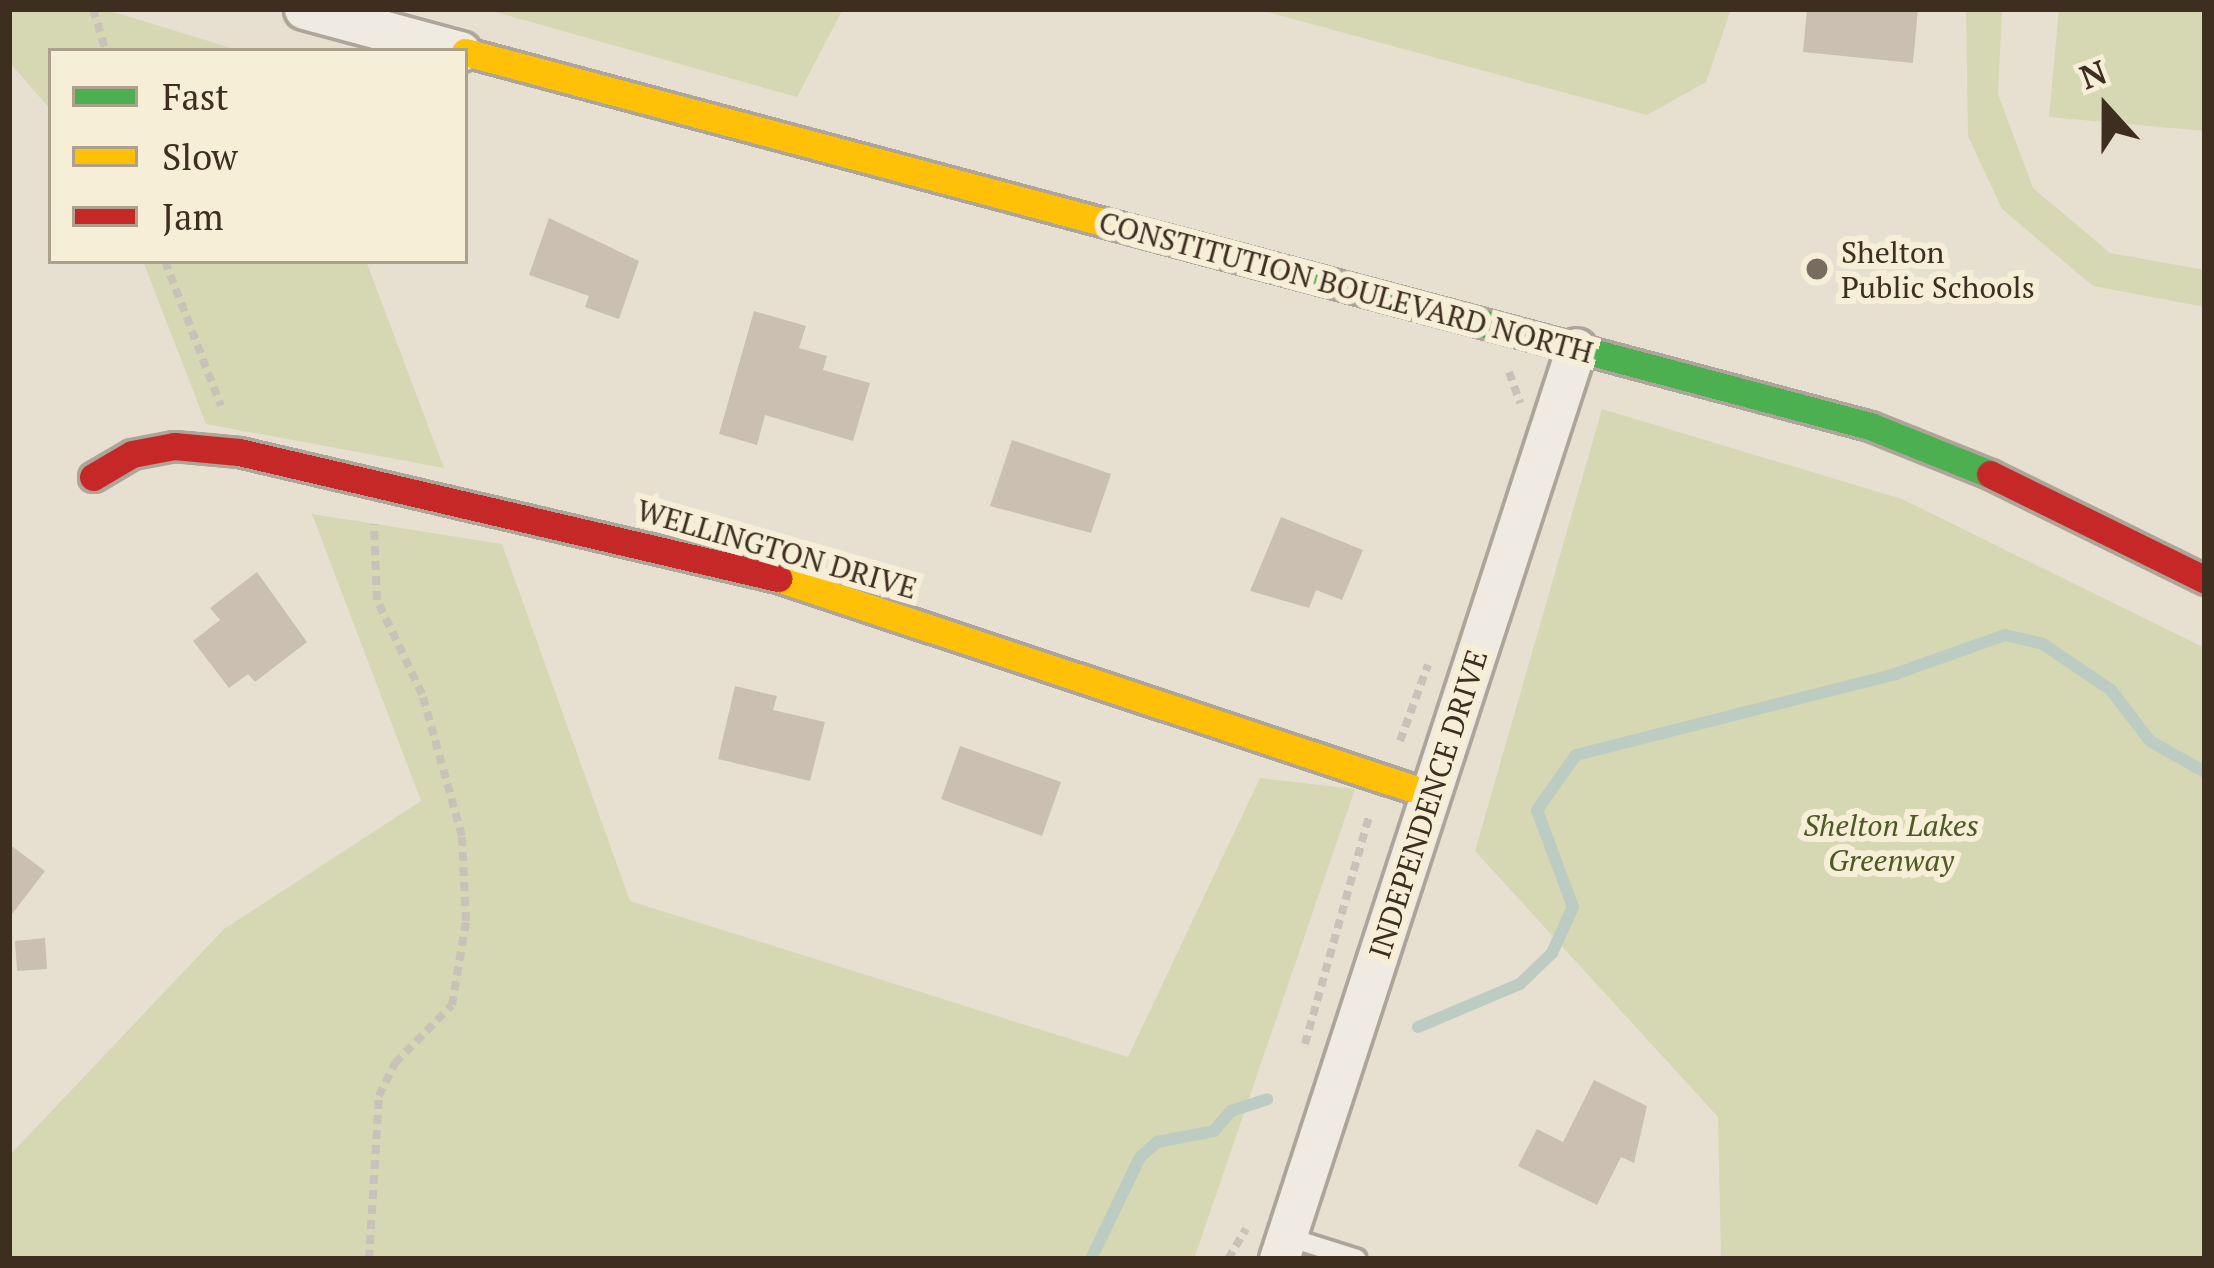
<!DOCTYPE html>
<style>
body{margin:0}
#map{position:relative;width:2214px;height:1268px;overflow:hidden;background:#e7e0d1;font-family:"PT Serif",serif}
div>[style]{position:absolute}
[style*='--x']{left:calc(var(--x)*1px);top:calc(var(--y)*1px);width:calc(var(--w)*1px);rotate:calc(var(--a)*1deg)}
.green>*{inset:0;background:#d6d7b3}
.stream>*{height:12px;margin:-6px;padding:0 6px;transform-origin:6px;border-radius:6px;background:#bcccc2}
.building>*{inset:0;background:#cbbfb2}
.path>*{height:8px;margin-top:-4px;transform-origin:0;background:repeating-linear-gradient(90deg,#c8c2b9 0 9px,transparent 0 15px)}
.roads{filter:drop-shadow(3px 0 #ada599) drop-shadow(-3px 0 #ada599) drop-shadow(0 3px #ada599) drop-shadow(0 -3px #ada599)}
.lane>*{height:18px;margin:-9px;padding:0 9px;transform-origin:9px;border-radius:9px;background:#efebe3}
.street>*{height:39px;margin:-19.5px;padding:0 19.5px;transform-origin:19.5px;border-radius:19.5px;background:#efebe3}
.fast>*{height:27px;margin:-13.5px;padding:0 13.5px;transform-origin:13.5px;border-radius:13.5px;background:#4caf50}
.slow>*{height:27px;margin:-13.5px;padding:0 13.5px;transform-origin:13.5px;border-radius:13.5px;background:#ffc107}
.jam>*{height:27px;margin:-13.5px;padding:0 13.5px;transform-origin:13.5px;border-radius:13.5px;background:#c62828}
.dots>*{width:33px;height:33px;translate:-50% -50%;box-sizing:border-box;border:6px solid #f7eed8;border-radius:50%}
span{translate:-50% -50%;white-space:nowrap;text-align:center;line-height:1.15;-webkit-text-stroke:12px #f7eed8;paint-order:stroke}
.poi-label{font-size:30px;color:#3d2e20}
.left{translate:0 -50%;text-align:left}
.street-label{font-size:30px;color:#3d2e20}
.park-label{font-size:30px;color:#4d5a26;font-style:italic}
.frame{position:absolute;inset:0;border:12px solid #3d2e20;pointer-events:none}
.legend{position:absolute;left:48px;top:48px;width:420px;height:216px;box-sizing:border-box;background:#f7eed8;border:3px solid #ada18e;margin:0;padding:15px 21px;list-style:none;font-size:36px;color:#3d2e20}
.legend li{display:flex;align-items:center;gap:24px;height:60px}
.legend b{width:60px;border:3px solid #ada18e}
.north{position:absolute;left:2046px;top:48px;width:120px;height:120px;-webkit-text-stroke:9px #f7eed8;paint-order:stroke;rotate:339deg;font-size:33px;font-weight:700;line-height:48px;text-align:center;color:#3d2e20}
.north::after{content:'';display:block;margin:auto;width:42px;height:54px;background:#3d2e20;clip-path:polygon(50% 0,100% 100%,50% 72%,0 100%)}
</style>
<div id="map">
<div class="green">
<i style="clip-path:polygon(9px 9px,104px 9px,241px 51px,51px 51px,51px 110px,9px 62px)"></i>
<i style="clip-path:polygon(485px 9px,843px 9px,797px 97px)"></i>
<i style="clip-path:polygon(1256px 9px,1731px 9px,1706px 82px,1647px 115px)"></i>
<i style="clip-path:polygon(1966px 9px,2002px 9px,1998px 94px,2033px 188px,2110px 253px,2205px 270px,2205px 307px,2093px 286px,2002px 209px,1968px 136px)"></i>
<i style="clip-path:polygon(2059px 9px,2205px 9px,2205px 131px,2049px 117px)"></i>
<i style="clip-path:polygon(143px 261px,366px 261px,444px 468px,206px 424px)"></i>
<i style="clip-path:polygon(1602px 409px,1902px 499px,2205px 648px,2205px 1259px,1721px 1259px,1718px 1117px,1475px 851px)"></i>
<i style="clip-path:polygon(312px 514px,502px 544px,630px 901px,1128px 1057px,1260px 778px,1355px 789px,1194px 1259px,9px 1259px,9px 1156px,224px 929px,421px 801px)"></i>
</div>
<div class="stream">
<i style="--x:1418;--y:1027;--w:111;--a:-22.9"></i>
<i style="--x:1520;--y:984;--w:45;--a:-44.1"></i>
<i style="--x:1552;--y:953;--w:51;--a:-65.5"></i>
<i style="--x:1573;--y:907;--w:103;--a:-110.4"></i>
<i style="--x:1537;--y:810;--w:67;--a:-54.7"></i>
<i style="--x:1576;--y:755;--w:329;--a:-14.2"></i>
<i style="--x:1895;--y:674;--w:117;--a:-19.5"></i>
<i style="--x:2005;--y:635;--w:39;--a:13"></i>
<i style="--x:2043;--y:644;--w:82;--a:34.1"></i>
<i style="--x:2111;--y:690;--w:64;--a:52.6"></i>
<i style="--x:2150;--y:741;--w:63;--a:29.4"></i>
<i style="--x:1091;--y:1259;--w:113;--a:-64.3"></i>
<i style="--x:1140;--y:1157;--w:23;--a:-41"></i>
<i style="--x:1157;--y:1142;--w:58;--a:-10.9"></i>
<i style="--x:1214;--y:1131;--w:26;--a:-50"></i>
<i style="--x:1231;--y:1111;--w:38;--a:-18"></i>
</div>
<div class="building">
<i style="clip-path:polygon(1807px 9px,1918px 9px,1913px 63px,1803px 52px)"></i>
<i style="clip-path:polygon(549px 218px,639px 261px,619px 319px,585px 307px,589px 296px,529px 275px)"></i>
<i style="clip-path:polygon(754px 311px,806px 326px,799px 348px,827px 356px,823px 370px,870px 383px,853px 441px,765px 415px,757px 445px,719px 434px)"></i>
<i style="clip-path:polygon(1012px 440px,1111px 474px,1091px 533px,990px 506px)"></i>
<i style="clip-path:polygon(1281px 517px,1363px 550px,1342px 600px,1316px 590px,1309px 608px,1250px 591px)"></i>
<i style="clip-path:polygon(257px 572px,307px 642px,255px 682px,248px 674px,229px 688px,193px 641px,220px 620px,210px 608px)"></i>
<i style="clip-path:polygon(735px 686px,777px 696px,773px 710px,825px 722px,810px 781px,718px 759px)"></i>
<i style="clip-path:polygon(960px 746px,1061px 782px,1042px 836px,941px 799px)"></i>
<i style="clip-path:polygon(9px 844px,45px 871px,9px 918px)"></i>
<i style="clip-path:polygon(45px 938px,47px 969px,17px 971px,15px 941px)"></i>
<i style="clip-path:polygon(1594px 1080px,1647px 1106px,1634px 1163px,1621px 1157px,1597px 1205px,1518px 1166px,1537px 1129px,1563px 1142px)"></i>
</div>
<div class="path">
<i style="--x:93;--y:9;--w:44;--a:72.8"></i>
<i style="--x:165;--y:261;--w:155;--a:68.9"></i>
<i style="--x:1509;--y:372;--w:33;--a:70"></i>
<i style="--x:1400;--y:741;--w:81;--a:-69.8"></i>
<i style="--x:1305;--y:1044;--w:237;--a:-74.3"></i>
<i style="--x:369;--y:1259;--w:163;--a:-86.5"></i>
<i style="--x:379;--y:1096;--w:37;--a:-64"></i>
<i style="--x:395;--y:1063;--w:81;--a:-45.5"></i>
<i style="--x:452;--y:1005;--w:85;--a:-80.5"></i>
<i style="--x:466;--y:921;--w:85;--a:-92.7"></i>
<i style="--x:462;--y:836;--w:148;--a:-105.7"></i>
<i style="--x:422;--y:694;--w:104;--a:-115.6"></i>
<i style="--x:377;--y:600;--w:76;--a:-92.3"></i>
<i style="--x:1228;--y:1259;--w:35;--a:-59"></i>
</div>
<div class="roads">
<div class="lane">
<i style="--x:1288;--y:1237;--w:72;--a:17.7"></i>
</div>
<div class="street">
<i style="--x:304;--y:9;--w:162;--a:15.1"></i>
<i style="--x:1279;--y:1259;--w:958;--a:-71.94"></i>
</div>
<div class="fast">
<i style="--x:1200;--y:248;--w:693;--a:14.88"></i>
<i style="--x:1870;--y:426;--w:129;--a:21.8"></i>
</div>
<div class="slow">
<i style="--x:465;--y:52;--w:761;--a:14.93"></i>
<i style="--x:778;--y:578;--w:689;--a:18.36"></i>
</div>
<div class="jam">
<i style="--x:1990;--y:474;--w:240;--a:26.2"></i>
<i style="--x:93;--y:477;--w:45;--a:-30.5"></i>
<i style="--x:132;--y:454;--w:43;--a:-10.8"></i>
<i style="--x:174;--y:446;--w:65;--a:5.3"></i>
<i style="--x:239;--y:452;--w:554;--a:13.16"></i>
</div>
</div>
<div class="dots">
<i style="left:1817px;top:269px;background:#786c5e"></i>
</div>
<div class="poi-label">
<span class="left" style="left:1841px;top:269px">Shelton<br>Public Schools</span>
</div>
<div class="street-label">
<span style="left:1346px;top:287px;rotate:15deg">CONSTITUTION BOULEVARD NORTH</span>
<span style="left:777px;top:549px;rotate:16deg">WELLINGTON DRIVE</span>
<span style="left:1428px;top:804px;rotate:-72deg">INDEPENDENCE DRIVE</span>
</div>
<div class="park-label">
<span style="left:1891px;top:842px">Shelton Lakes<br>Greenway</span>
</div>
<div class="frame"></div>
<ul class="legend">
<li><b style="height:15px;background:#4caf50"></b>Fast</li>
<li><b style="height:15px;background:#ffc107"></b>Slow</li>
<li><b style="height:15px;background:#c62828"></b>Jam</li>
</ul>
<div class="north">N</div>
</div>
